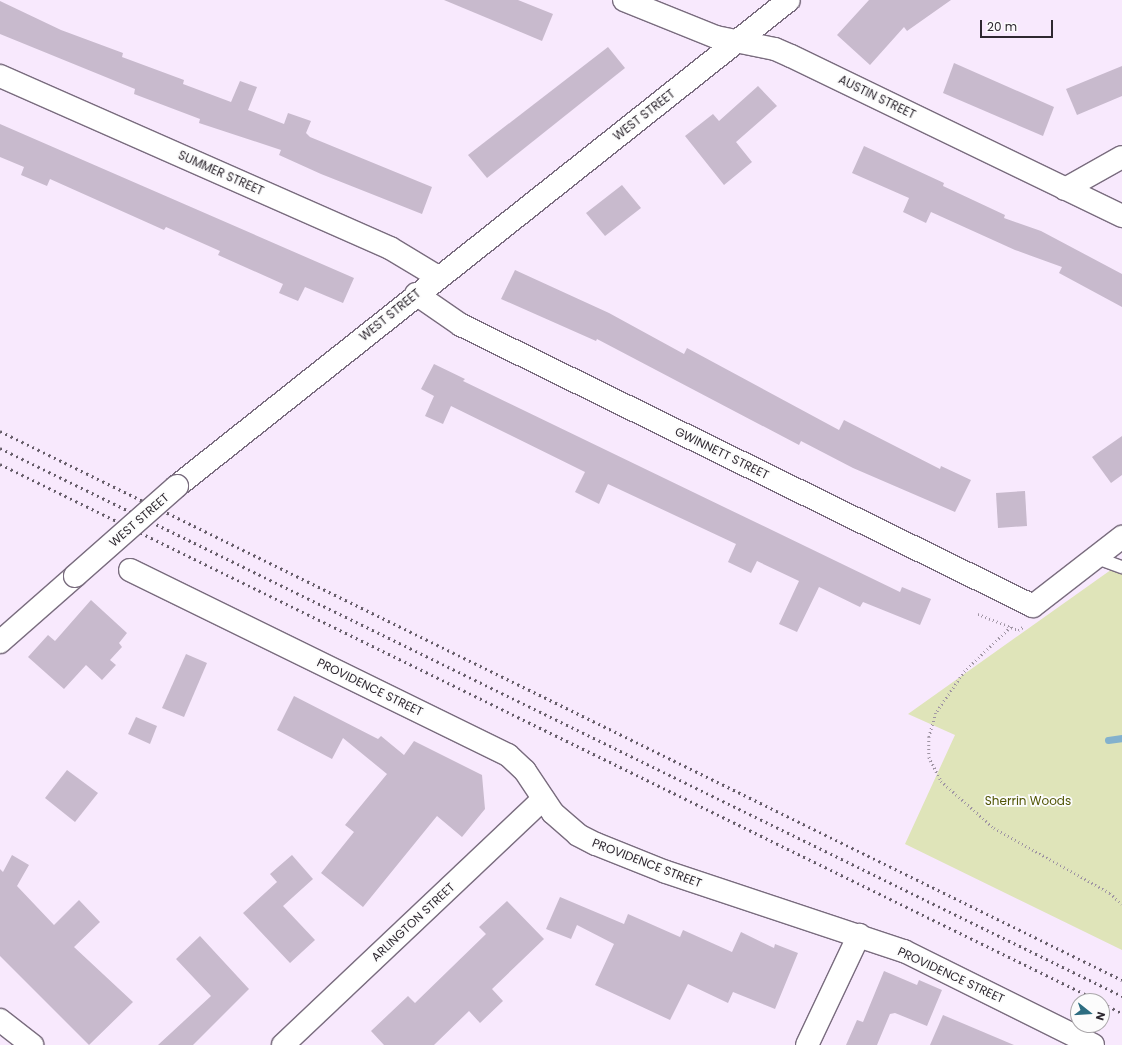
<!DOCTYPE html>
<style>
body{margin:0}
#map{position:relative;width:1122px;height:1045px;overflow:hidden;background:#f8e9fd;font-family:Poppins,sans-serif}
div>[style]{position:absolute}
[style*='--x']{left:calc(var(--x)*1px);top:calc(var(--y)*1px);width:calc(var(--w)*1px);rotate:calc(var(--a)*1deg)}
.green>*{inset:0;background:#dfe4b9}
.stream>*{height:7px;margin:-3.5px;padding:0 3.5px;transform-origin:3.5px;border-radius:3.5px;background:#83b1cd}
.building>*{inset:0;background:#c8bacd}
.path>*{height:2.5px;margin-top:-1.25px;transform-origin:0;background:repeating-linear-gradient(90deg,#9f94a3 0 1px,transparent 0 4px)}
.roads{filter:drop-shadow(1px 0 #796c7e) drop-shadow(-1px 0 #796c7e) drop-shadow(0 1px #796c7e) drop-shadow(0 -1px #796c7e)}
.service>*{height:12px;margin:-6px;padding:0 6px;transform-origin:6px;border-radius:6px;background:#fff}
.minor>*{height:22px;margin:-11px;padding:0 11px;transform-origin:11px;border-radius:11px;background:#fff}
.tertiary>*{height:22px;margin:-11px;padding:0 11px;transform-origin:11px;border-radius:11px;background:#fff}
.primary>*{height:22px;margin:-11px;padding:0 11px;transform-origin:11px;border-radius:11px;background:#fff}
.rail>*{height:3px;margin-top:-1.5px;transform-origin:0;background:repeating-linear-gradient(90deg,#665d69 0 2px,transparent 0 6px)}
.bridges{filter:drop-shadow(1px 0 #796c7e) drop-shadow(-1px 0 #796c7e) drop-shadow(0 1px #796c7e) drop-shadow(0 -1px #796c7e)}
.tertiary-bridge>*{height:22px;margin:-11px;padding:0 11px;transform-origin:11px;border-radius:11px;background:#fff}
span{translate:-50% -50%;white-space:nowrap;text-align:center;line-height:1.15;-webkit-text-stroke:3.5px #fcfcfc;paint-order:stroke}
.street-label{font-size:12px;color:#2e2830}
.park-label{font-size:12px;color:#515505}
.north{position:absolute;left:1070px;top:993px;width:40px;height:40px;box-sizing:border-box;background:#fcfcfc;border:1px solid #aaa7aa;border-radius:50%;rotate:107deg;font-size:11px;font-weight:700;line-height:16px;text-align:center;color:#2e2830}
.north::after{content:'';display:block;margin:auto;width:14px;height:18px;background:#2d6d81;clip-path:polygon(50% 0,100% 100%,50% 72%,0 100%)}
.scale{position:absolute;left:980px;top:20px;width:73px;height:18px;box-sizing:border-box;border:2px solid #2e2830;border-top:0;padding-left:5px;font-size:12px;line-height:14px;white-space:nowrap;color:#2e2830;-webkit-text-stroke:3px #fcfcfc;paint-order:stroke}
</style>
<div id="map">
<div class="green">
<i style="clip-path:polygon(1122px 562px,1122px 950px,905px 844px,955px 735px,908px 714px)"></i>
</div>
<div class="stream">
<i style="--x:1108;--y:740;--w:14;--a:-8"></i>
</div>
<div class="building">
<i style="clip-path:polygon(444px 0,518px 0,553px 14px,542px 41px)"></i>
<i style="clip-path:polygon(869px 0,951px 0,907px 31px,904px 27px,870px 65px,837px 35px)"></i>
<i style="clip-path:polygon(0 1px,61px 30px,123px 53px,122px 57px,184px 80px,183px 84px,231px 102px,240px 81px,257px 87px,248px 110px,284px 124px,288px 113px,311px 121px,306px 133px,310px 137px,432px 187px,422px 214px,321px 174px,279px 155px,281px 150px,199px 123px,200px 119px,134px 94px,135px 89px,0 34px)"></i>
<i style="clip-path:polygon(608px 47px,625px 68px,487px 178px,468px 155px)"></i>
<i style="clip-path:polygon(954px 63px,1054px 107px,1043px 136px,943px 93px)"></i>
<i style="clip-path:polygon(1122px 66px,1122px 96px,1077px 115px,1066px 89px)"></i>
<i style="clip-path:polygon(758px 86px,777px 106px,736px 142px,752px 162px,724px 185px,685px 136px,713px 114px,719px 121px)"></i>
<i style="clip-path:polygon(0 124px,354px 278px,343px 303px,305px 287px,298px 301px,279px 293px,283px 284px,218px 255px,220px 251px,166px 227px,164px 230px,50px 179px,47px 186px,21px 175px,24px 167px,0 157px)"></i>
<i style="clip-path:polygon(864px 146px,944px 183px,943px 186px,1005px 215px,1004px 218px,1041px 231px,1122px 274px,1122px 307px,1059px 273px,1062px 267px,1015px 250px,931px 212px,926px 223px,903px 212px,909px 198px,852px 173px)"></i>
<i style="clip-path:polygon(622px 185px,641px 208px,605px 236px,586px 213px)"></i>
<i style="clip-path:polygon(515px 270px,609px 313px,684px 354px,687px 348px,839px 430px,844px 420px,940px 469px,941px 466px,971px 480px,955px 512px,853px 468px,801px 441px,799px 445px,597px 339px,596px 341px,501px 299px)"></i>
<i style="clip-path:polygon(434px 364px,465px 379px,463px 381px,900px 592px,902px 587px,931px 599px,920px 625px,863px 602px,860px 607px,819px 587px,797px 632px,779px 624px,799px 581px,757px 561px,751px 573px,728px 562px,736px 544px,608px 484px,599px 504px,575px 492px,585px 472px,451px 406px,443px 424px,425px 416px,434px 396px,421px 389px)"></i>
<i style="clip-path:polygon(1122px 436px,1122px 475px,1111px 483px,1092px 457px)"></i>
<i style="clip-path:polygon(1025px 491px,1027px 526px,998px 528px,996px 493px)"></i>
<i style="clip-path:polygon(91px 600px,127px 633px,119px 643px,122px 647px,110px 660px,116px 665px,102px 680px,86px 665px,64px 689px,28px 657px,48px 635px,55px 641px)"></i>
<i style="clip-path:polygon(186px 654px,207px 663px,184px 717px,162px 708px)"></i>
<i style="clip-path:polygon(294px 696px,378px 739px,381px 736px,404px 755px,414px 741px,482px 775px,485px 809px,462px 837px,437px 816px,363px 907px,321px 873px,354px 832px,345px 825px,387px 774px,343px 738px,332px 759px,277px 730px)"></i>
<i style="clip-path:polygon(136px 717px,157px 726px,150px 744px,128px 734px)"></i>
<i style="clip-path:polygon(67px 770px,98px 793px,75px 822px,45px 798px)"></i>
<i style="clip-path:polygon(12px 855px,29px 865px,17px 886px,54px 925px,79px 900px,100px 922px,74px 947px,133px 1002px,89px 1045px,0 956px,0 869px,3px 872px)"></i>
<i style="clip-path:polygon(292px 855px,313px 879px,283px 906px,315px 940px,290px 963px,243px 913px,277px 882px,270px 874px)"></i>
<i style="clip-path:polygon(560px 897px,624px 924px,628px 914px,680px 937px,683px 930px,732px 952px,741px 932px,774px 948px,775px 944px,798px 953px,775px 1009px,733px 992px,728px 1003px,688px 984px,670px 1020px,595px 985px,614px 944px,577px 925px,571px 939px,546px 929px)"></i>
<i style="clip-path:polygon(507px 901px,544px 939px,492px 989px,503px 1001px,480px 1023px,469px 1011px,434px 1045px,384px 1045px,371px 1031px,408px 996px,415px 1003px,486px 934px,479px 927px)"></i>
<i style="clip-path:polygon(200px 936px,249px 989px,193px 1045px,158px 1045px,211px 996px,176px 959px)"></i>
<i style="clip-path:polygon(884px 971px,917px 985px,919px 980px,942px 990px,927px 1026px,895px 1013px,890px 1014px,877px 1045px,846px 1045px,857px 1020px,863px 1022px)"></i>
<i style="clip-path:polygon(943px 1015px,1014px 1045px,930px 1045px)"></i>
</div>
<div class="path">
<i style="--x:978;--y:614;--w:43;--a:21.8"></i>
<i style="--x:1018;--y:630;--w:6;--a:-31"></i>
<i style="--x:1011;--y:627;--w:64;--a:136.3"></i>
<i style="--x:965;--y:671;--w:51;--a:124.6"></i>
<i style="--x:936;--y:713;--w:25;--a:106"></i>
<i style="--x:929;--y:737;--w:20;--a:90"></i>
<i style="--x:929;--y:757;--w:27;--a:63"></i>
<i style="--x:941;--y:781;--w:71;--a:41.6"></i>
<i style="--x:994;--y:828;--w:133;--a:29.3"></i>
<i style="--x:1110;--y:893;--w:16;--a:43"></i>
</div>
<div class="roads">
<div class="service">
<i style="--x:1094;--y:557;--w:30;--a:20"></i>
</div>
<div class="minor">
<i style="--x:624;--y:0;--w:99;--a:21.9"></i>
<i style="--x:716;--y:37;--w:60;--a:11.5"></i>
<i style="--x:775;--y:49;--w:17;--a:24"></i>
<i style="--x:791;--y:56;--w:368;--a:25.8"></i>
<i style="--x:0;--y:76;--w:426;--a:23.8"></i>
<i style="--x:390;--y:248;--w:56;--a:31.1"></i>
<i style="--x:1065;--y:189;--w:65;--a:-29.3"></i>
<i style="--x:416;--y:294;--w:55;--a:34.6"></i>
<i style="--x:461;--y:325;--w:637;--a:26.16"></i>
<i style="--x:1033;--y:606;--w:113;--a:-37.8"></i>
<i style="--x:130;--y:570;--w:421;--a:26.1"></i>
<i style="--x:508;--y:755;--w:23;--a:43"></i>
<i style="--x:525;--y:771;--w:50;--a:56.3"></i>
<i style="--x:553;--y:813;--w:33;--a:41"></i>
<i style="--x:578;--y:835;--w:20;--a:27"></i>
<i style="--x:596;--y:844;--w:75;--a:21.8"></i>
<i style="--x:666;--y:872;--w:251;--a:18.4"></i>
<i style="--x:904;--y:951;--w:211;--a:26.4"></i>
<i style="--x:283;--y:1045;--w:358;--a:-43.4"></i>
<i style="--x:807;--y:1045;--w:122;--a:-64.7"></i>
</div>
<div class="tertiary">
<i style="--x:177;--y:486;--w:781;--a:-38.45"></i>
<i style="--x:0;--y:642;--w:100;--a:-41.3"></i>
</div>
<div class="primary">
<i style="--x:0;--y:1020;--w:41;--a:38"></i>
</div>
</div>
<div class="rail">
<i style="--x:0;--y:431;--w:1249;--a:26.07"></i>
<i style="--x:0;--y:448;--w:1249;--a:26.03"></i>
<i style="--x:0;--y:464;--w:1223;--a:26.04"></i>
<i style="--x:1102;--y:1003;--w:22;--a:27"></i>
</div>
<div class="bridges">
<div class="tertiary-bridge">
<i style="--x:75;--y:576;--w:136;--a:-41.4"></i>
</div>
</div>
<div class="street-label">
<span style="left:877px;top:97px;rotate:26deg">AUSTIN STREET</span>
<span style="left:644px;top:115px;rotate:-38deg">WEST STREET</span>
<span style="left:221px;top:173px;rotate:24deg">SUMMER STREET</span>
<span style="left:390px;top:315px;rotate:-39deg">WEST STREET</span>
<span style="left:722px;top:453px;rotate:26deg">GWINNETT STREET</span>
<span style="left:139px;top:520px;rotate:-41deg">WEST STREET</span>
<span style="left:370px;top:687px;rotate:26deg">PROVIDENCE STREET</span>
<span style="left:647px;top:863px;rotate:21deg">PROVIDENCE STREET</span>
<span style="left:413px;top:922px;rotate:-43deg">ARLINGTON STREET</span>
<span style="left:951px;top:975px;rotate:25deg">PROVIDENCE STREET</span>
</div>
<div class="park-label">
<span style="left:1028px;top:801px">Sherrin Woods</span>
</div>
<div class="north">N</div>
<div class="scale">20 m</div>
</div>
